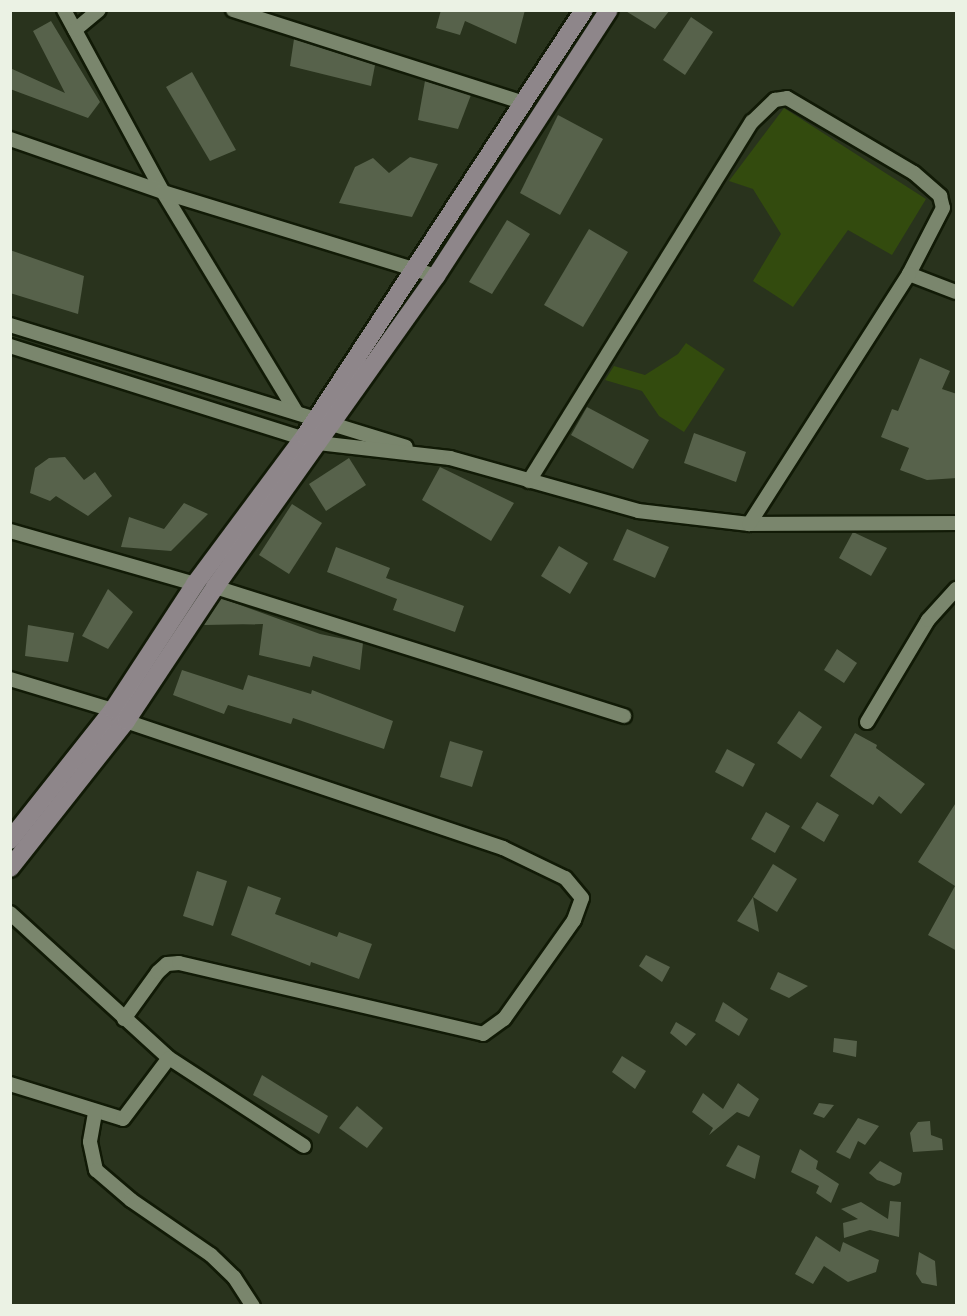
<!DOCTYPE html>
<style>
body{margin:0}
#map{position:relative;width:967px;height:1316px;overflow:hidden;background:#29331d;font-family:"DejaVu Sans",sans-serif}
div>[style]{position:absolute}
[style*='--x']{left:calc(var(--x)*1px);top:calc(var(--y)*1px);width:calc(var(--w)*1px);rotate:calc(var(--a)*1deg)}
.green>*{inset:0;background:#334b0e}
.building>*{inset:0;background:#57624b}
.roads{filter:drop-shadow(2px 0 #111a06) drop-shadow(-2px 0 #111a06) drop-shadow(0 2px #111a06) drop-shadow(0 -2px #111a06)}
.minor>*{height:14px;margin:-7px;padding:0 7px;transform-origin:7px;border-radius:7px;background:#7a866d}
.secondary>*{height:18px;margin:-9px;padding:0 9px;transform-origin:9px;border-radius:9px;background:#8e868a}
span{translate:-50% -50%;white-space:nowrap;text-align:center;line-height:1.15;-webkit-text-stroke:6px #14190f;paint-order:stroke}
.frame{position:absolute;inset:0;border:12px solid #ebf2e4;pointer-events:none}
</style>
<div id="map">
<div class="green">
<i style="clip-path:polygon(784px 108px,926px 199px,892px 255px,848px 230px,793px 307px,753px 281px,781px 234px,753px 189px,729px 181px)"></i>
<i style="clip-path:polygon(686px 343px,725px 369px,684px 432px,659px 416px,642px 391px,605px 380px,614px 366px,645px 375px,678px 354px)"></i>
</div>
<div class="building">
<i style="clip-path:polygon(441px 10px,525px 10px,516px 44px,465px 21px,460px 35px,436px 28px)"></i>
<i style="clip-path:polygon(624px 10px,670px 10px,655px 29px)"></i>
<i style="clip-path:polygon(691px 17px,713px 32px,685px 75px,663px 60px)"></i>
<i style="clip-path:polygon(51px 21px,100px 102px,88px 118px,10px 89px,10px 68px,65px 93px,33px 31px)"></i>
<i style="clip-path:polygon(294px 39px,375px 65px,371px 86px,290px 66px)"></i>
<i style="clip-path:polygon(192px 72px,236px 150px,210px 161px,166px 87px)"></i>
<i style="clip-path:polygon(425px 81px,471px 95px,458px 129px,418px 120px)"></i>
<i style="clip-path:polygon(558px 115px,603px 139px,560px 215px,520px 193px)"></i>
<i style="clip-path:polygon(410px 157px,438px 164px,412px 217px,339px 203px,355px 167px,373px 158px,389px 173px)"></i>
<i style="clip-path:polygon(507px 220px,530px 234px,492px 294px,469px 282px)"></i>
<i style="clip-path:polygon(589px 229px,628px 252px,583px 327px,544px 305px)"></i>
<i style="clip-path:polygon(10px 250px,84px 276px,78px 314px,10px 293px)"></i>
<i style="clip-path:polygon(920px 358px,950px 371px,942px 389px,957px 394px,957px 478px,927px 480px,900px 470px,909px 448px,881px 437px,892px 409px,898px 411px)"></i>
<i style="clip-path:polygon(587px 407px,649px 440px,633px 469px,571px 435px)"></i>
<i style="clip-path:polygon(694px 433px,746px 452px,736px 482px,684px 463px)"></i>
<i style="clip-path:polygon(65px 457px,84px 480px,95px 472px,112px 496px,88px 516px,56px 496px,50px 501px,30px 493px,35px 468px,49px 458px)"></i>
<i style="clip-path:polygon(349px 458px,366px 485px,326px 511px,309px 484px)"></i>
<i style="clip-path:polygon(440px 467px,514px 503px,491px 541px,422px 500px)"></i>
<i style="clip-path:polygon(184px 503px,208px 514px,171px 551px,121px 547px,129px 517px,164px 529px)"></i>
<i style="clip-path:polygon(292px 504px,322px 523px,289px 574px,259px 555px)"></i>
<i style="clip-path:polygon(627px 529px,669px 547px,655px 578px,613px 560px)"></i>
<i style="clip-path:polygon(853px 532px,887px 548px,871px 576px,839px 558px)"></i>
<i style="clip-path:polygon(559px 546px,588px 563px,570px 594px,541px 576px)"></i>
<i style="clip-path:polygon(336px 547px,390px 568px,386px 578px,464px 606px,455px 632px,393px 610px,397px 599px,327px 572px)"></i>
<i style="clip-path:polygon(108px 589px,133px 612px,108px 649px,82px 636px)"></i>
<i style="clip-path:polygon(221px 598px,320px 634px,363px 643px,360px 670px,313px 656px,310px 667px,259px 655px,263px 624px,204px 625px)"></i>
<i style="clip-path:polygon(28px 625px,74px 633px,68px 662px,25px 656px)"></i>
<i style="clip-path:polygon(837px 649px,857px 663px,844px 683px,824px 670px)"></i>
<i style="clip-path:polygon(182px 670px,243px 690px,248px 675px,311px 694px,312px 690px,393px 721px,384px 749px,293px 718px,291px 724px,228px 705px,224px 714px,173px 695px)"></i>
<i style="clip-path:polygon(799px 711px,822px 727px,801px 759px,777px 743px)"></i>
<i style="clip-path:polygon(855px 733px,877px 745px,876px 748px,925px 784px,901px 814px,879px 796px,873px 805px,830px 776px)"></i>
<i style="clip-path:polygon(450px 741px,483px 751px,472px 787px,440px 777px)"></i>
<i style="clip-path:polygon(727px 749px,755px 764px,743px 787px,715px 772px)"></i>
<i style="clip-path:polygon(957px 801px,957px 951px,928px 935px,955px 886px,918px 862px)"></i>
<i style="clip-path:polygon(817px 802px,839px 815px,824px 842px,801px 828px)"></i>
<i style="clip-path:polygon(766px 812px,790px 826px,775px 853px,751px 839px)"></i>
<i style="clip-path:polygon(773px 864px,797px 879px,777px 912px,753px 897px)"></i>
<i style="clip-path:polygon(197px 871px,227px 881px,213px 926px,183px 916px)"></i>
<i style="clip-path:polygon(248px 886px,281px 898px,275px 914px,337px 937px,339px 932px,372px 944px,359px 979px,311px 962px,310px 966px,231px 935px)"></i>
<i style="clip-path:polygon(753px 897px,759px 932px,737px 921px)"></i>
<i style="clip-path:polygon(646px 955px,670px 967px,662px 982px,639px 966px)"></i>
<i style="clip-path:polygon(778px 972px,808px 986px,789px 998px,770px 989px)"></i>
<i style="clip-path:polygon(723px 1002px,748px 1019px,739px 1036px,715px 1021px)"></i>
<i style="clip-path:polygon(676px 1022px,696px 1034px,686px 1046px,670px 1033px)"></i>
<i style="clip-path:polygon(834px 1038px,857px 1041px,856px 1057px,833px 1052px)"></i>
<i style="clip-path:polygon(622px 1056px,646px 1071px,635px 1089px,612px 1072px)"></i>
<i style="clip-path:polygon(262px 1075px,328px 1116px,319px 1134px,253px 1095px)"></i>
<i style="clip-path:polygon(738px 1083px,759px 1099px,749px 1117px,737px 1112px,709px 1135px,713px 1128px,692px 1112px,703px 1093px,723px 1109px)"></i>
<i style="clip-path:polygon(819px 1103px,834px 1105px,824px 1118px,813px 1114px)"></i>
<i style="clip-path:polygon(357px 1106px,383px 1128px,367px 1148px,339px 1128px)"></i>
<i style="clip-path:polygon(858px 1118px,879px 1126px,865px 1145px,858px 1141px,850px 1159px,836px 1152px)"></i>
<i style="clip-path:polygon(930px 1121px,931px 1135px,942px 1139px,943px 1150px,913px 1152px,910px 1133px,918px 1122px)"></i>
<i style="clip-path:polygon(738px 1145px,760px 1156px,755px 1179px,726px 1166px)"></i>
<i style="clip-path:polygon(800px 1149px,818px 1161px,816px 1169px,839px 1184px,831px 1203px,816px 1193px,819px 1186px,791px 1172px)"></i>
<i style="clip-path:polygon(880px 1161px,902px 1173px,900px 1183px,894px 1186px,877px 1180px,869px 1173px)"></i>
<i style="clip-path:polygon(890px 1201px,901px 1202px,899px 1237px,870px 1230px,844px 1238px,843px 1223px,858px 1219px,841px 1209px,861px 1202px,888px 1219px)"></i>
<i style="clip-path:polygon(816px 1236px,840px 1252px,843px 1242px,879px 1260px,876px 1272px,848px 1282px,824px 1266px,813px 1284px,795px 1274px)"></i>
<i style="clip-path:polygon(919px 1252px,935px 1261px,937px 1286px,922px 1283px,916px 1274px)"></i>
</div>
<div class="roads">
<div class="minor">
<i style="--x:64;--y:10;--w:207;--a:61.5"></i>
<i style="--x:163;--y:192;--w:257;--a:58.8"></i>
<i style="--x:233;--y:10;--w:305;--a:17.7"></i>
<i style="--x:75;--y:30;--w:31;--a:-40"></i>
<i style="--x:10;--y:139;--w:162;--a:19.1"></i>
<i style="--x:163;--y:192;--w:286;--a:17.1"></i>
<i style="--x:909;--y:274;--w:50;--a:21"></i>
<i style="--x:10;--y:325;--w:414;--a:17.1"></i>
<i style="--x:10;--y:346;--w:323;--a:17.5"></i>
<i style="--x:318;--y:443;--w:133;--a:6.5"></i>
<i style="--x:450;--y:458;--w:195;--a:15.7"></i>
<i style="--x:638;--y:511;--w:112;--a:6.7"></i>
<i style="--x:749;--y:524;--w:207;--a:-0.3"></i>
<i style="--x:529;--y:481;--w:423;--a:-58.2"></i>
<i style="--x:752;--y:122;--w:32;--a:-44"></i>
<i style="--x:775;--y:100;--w:12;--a:-9"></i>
<i style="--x:787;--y:98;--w:147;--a:30.6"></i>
<i style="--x:914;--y:173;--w:35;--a:41"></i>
<i style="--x:940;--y:196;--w:12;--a:76"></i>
<i style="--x:943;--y:208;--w:74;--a:117.3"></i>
<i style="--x:909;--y:274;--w:297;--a:122.6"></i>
<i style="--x:10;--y:531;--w:192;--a:16"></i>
<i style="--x:215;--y:587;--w:429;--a:17.5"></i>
<i style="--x:10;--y:679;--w:108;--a:16.8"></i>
<i style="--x:867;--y:722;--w:119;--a:-59.1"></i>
<i style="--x:928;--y:620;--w:42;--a:-47.9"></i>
<i style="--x:10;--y:913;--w:215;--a:42.4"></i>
<i style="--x:169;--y:1058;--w:161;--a:33.1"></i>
<i style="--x:124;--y:1019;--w:58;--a:-54.1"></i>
<i style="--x:158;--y:972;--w:12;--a:-42"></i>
<i style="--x:167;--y:964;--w:12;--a:-5"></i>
<i style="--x:179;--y:963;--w:312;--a:13.1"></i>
<i style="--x:483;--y:1034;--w:26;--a:-36"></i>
<i style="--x:504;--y:1019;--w:121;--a:-54.7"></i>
<i style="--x:574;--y:920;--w:23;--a:-70"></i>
<i style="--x:582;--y:898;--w:26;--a:-130"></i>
<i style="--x:565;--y:878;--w:69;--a:-154.2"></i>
<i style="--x:503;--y:848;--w:398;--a:-161.4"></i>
<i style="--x:10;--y:1084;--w:118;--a:17.2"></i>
<i style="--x:123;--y:1119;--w:76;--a:-53"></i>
<i style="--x:95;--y:1113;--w:29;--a:100"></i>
<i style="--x:90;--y:1142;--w:29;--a:78"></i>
<i style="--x:96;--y:1170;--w:46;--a:40.6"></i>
<i style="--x:131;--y:1200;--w:97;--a:34.5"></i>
<i style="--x:211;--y:1255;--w:32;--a:44"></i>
<i style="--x:234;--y:1277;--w:35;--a:57"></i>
</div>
<div class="secondary">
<i style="--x:10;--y:840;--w:166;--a:-51.6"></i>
<i style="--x:113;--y:710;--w:150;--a:-56.9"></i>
<i style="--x:195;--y:584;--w:184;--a:-53.4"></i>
<i style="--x:305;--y:436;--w:509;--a:-56.78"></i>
<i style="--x:10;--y:868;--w:187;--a:-51.7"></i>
<i style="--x:126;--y:721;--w:161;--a:-56.4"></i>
<i style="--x:215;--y:587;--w:382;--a:-54.6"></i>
<i style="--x:436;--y:276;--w:317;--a:-57"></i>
</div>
</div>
<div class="frame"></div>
</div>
